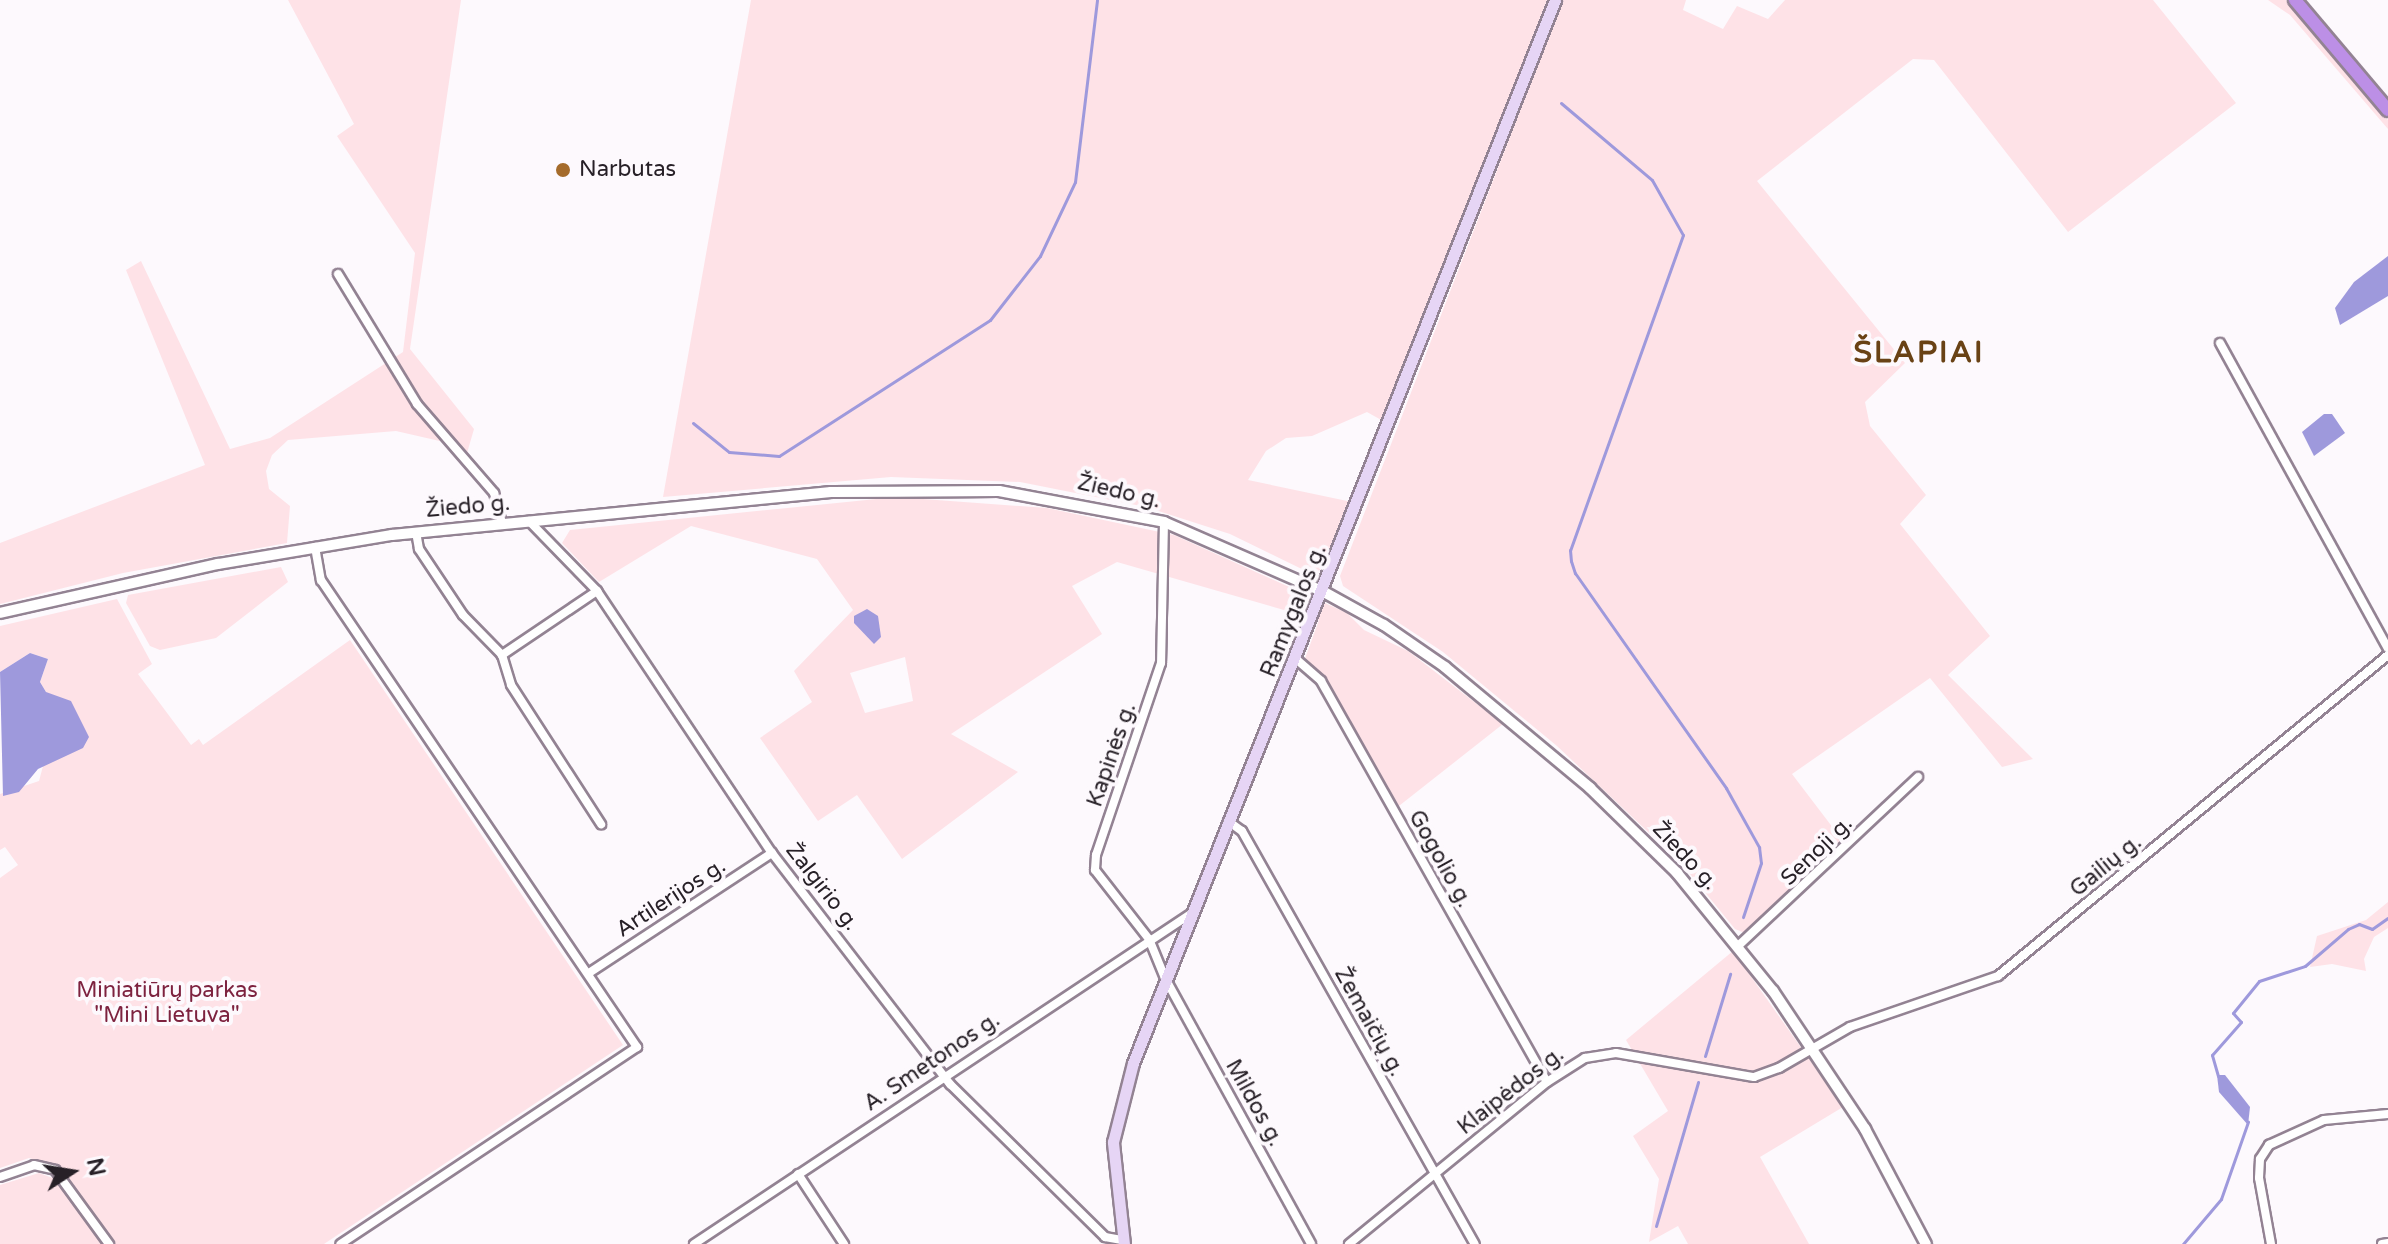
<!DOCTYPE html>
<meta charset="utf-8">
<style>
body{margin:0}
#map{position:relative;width:2388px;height:1244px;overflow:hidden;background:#fdf9fd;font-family:"Varela Round",sans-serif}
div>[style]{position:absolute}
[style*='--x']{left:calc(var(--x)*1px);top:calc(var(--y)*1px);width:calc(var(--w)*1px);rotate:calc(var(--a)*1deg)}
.green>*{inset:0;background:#fee2e7}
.water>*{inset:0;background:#9e99dc}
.stream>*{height:3px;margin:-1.5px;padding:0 1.5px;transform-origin:1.5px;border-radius:1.5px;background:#9e99dc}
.roads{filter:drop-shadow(2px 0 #938393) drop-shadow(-2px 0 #938393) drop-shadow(0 2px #938393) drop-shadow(0 -2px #938393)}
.minor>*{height:8px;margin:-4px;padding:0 4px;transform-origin:4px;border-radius:4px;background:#fff}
.tertiary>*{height:10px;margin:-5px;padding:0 5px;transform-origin:5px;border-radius:5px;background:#fff}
.secondary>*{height:11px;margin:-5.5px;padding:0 5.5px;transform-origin:5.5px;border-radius:5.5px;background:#e6d5f5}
.trunk>*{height:12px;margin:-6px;padding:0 6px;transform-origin:6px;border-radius:6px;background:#bc8fe6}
.dots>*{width:22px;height:22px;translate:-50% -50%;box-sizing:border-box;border:4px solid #fdf9fd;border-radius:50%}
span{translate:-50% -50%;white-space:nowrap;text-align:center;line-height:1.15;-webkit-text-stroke:8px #fdf9fd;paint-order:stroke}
.poi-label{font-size:22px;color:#272027}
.left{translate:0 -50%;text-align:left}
.street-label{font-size:22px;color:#272027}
.park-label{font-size:22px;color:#7d223f}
.district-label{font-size:30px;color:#694215;font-weight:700;letter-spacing:2px}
.north{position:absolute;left:32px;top:1132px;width:80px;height:80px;-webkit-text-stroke:6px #fdf9fd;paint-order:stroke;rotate:78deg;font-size:22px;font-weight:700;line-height:32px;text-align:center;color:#272027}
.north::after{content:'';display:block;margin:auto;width:28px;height:36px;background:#272027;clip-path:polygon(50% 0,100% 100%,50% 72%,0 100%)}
</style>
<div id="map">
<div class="green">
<i style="clip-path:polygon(288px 0,461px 0,410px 349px,474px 429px,465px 460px,444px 442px,396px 431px,288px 440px,272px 455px,266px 471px,269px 489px,290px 506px,287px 543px,123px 573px,0 604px,0 543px,205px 465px,126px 270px,141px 261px,230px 449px,270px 438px,403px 352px,415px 253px,337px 136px,354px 124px)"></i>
<i style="clip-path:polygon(751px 0,1547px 0,1383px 421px,1367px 412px,1312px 436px,1286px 438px,1266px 451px,1248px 480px,1352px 502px,1324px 568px,1312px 574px,1230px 534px,1146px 507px,1020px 482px,891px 477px,663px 497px)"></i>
<i style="clip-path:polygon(1563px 0,1686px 0,1683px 10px,1723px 29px,1737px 6px,1768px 19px,1785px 0,2153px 0,2236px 103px,2068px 232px,1934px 60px,1913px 59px,1757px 181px,1905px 363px,1865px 402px,1870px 426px,1926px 495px,1900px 524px,1990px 636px,1948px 675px,2033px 759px,2002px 767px,1930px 678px,1792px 774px,1843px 841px,1837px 854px,1747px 934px,1735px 929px,1681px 863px,1557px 746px,1443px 652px,1343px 586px,1340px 576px)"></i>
<i style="clip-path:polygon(2268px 0,2286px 0,2388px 120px,2388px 129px,2290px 15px)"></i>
<i style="clip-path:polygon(evenodd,896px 497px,1047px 508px,1174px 535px,1347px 613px,1364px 630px,1408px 651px,1503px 724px,1390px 813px,1317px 683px,1302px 667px,1319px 620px,1117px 562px,1072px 586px,1102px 634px,951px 734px,1018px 772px,902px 859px,857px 795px,818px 821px,760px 738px,812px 702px,794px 671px,853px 610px,817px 559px,691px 526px,599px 582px,562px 543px,570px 530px,896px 497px,905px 657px,913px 701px,865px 713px,850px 673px,905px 657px)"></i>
<i style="clip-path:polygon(281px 567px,288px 582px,216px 638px,160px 650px,150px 646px,126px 603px,128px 595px)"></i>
<i style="clip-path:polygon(117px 599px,152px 664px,138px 674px,191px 745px,199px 739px,203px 745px,350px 640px,623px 1045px,324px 1244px,113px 1244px,62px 1168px,29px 1158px,0 1168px,0 878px,18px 865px,5px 847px,0 850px,0 794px,39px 781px,43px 766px,55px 759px,46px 692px,40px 682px,48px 659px,30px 653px,0 672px,0 626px)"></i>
<i style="clip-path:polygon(2388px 902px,2388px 928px,2374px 937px,2364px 959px,2366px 971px,2332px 964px,2310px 967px,2317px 936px,2366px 920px)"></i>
<i style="clip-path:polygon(1733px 951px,1843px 1107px,1760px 1157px,1809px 1244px,1688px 1244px,1678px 1226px,1649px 1242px,1659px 1179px,1633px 1136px,1668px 1111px,1626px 1040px)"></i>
<i style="clip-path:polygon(39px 1173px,58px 1180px,103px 1244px,0 1244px,0 1185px)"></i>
</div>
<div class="water">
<i style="clip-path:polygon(2388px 256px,2388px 296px,2340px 325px,2335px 308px,2354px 282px)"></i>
<i style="clip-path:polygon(2324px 414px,2332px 414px,2345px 433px,2314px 456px,2302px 432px)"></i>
<i style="clip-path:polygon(867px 609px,878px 616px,881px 637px,874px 644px,854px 623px,854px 616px)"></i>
<i style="clip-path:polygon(30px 653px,48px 659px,40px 682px,46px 692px,71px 701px,89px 737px,83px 748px,38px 769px,19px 792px,3px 796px,0 672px)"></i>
<i style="clip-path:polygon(2217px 1075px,2225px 1075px,2250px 1107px,2248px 1125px,2219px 1092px)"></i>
</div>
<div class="stream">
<i style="--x:1561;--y:103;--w:119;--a:40.2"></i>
<i style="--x:1652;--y:180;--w:63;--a:60.6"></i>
<i style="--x:1683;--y:235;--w:335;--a:109.7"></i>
<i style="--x:1570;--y:550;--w:11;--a:85"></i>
<i style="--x:1571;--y:561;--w:13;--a:72"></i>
<i style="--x:1575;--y:573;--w:263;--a:54.9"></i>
<i style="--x:1726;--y:788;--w:68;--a:60.8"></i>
<i style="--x:1759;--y:847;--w:16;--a:83"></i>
<i style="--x:1761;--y:863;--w:57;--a:108.4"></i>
<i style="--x:693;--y:423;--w:46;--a:38.9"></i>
<i style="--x:729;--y:452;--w:50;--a:4.6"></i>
<i style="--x:779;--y:456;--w:251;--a:-32.8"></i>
<i style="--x:990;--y:320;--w:81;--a:-52"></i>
<i style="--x:1040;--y:256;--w:82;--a:-64.7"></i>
<i style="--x:1075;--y:182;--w:183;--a:-83.1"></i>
<i style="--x:1705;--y:1056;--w:86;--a:-73"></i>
<i style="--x:2218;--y:1076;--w:22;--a:-106"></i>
<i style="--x:2212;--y:1055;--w:44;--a:-48.7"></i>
<i style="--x:2241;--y:1022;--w:12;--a:-132"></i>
<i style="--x:2233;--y:1013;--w:41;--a:-50.9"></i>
<i style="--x:2259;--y:981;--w:48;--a:-18.1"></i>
<i style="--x:2305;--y:966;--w:57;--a:-40.7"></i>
<i style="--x:2348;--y:929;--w:12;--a:-24"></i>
<i style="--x:2359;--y:924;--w:14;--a:21"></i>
<i style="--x:2372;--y:929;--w:19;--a:-35"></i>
<i style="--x:1656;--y:1226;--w:150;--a:-73.7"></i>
<i style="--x:2183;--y:1244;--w:59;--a:-49.8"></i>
<i style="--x:2221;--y:1199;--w:82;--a:-70.7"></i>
</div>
<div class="roads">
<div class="minor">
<i style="--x:338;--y:274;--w:152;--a:58.7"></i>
<i style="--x:417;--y:404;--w:118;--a:49.1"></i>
<i style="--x:494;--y:493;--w:31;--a:75"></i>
<i style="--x:2220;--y:343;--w:348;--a:61.2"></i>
<i style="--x:529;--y:521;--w:98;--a:45.8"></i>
<i style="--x:597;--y:591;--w:315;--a:56.3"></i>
<i style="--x:772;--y:853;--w:292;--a:52.4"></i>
<i style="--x:950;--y:1084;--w:218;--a:44.6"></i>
<i style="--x:1105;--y:1237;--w:17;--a:10"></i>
<i style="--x:1164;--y:522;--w:141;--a:91.2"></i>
<i style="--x:1161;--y:663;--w:203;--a:108.7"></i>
<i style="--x:1096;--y:855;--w:15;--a:94"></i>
<i style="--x:1095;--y:870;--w:88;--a:52"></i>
<i style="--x:1149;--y:939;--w:42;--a:67.7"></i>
<i style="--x:1165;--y:978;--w:303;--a:61.2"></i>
<i style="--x:416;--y:532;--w:17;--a:80"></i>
<i style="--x:419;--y:549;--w:79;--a:56.3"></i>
<i style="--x:463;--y:615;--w:56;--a:45.7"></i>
<i style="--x:315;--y:547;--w:34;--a:80"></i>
<i style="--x:321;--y:580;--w:564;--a:55.92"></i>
<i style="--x:637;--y:1047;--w:356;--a:146.4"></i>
<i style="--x:597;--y:591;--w:115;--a:146"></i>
<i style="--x:502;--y:655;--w:31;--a:73"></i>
<i style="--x:511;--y:685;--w:166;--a:57.1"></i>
<i style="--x:1296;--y:659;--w:33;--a:41"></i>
<i style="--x:1321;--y:681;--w:460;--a:60.6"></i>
<i style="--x:1228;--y:821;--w:17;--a:36"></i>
<i style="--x:1242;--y:831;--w:474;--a:60.6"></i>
<i style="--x:1738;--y:946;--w:247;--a:-43.2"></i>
<i style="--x:589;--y:973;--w:219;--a:-33.3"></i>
<i style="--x:798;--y:1174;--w:84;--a:56.7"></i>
<i style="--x:0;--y:1177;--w:36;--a:-19"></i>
<i style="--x:34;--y:1165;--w:22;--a:13"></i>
<i style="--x:55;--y:1170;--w:92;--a:53.9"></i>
<i style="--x:694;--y:1244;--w:598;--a:-33.61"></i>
<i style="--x:1349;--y:1244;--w:256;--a:-39.3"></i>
<i style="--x:1547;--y:1082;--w:45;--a:-32.3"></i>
<i style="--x:1585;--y:1058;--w:31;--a:-9"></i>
<i style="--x:1616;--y:1053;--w:140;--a:9.9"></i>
<i style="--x:1754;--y:1077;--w:27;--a:-20"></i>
<i style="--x:1779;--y:1068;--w:82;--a:-30"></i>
<i style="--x:1850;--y:1027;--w:157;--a:-19"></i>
<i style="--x:1998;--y:976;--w:505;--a:-39.46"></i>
<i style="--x:2271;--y:1244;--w:67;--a:-100.3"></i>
<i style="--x:2259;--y:1178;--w:19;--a:-87"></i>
<i style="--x:2260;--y:1159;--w:17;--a:-57"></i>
<i style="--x:2269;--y:1145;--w:60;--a:-24.4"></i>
<i style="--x:2324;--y:1120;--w:64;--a:-5.4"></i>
<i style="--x:2382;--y:1244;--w:6;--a:-9"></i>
</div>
<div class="tertiary">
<i style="--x:0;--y:613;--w:223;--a:-12.7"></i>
<i style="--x:218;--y:564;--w:176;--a:-9.5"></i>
<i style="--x:392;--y:535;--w:441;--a:-5.6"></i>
<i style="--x:831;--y:492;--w:168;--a:-0.3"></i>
<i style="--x:999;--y:491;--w:168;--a:10.6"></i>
<i style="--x:1164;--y:522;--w:175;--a:23.6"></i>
<i style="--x:1324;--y:592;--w:68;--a:28.8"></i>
<i style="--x:1384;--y:625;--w:74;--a:34.5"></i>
<i style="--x:1445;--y:667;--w:189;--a:39.8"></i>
<i style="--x:1590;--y:788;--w:122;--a:44.3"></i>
<i style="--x:1677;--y:873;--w:152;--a:50.9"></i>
<i style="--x:1773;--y:991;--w:166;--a:56.3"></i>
<i style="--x:1865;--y:1129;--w:130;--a:62.1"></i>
</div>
<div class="secondary">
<i style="--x:1124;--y:1244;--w:103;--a:-96.2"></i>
<i style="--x:1113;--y:1142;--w:81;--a:-75.8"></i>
<i style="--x:1133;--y:1063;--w:1144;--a:-68.35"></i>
</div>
<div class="trunk">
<i style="--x:2295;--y:0;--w:144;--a:49.8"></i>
</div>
</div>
<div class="dots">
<i style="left:563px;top:170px;background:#a56b2b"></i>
</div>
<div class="poi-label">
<span class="left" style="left:579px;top:170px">Narbutas</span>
</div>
<div class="street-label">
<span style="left:1119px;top:492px;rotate:13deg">Žiedo g.</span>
<span style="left:468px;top:507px;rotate:-5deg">Žiedo g.</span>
<span style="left:1294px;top:611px;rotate:-68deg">Ramygalos g.</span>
<span style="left:1112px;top:755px;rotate:-71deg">Kapinės g.</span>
<span style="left:1817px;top:851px;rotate:-44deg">Senoji g.</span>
<span style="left:1685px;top:856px;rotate:47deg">Žiedo g.</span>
<span style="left:1440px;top:859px;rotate:61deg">Gogolio g.</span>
<span style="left:2106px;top:866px;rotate:-39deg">Gailių g.</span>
<span style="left:822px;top:887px;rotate:52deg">Žalgirio g.</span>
<span style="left:671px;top:898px;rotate:-33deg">Artilerijos g.</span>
<span style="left:1369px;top:1022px;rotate:61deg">Žemaičių g.</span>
<span style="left:932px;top:1062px;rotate:-34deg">A. Smetonos g.</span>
<span style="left:1511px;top:1091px;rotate:-38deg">Klaipėdos g.</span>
<span style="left:1254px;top:1103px;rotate:61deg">Mildos g.</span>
</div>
<div class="park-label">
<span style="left:167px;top:1003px">Miniatiūrų parkas<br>"Mini Lietuva"</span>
</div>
<div class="district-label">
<span style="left:1919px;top:353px">ŠLAPIAI</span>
</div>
<div class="north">N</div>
</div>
